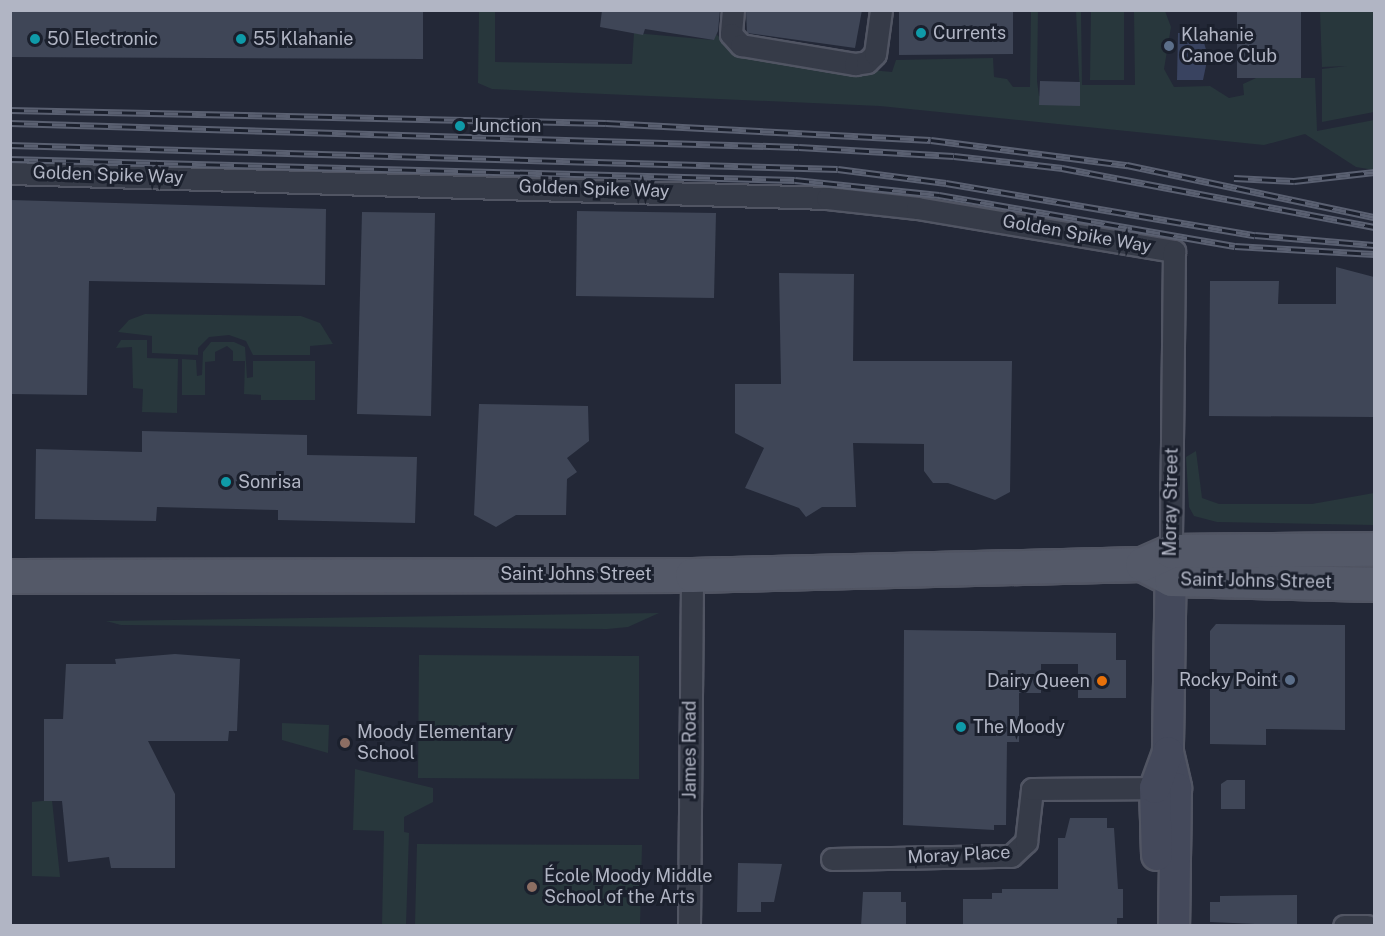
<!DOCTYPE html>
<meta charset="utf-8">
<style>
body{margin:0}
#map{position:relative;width:1385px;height:936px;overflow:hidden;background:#232837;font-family:"Public Sans",sans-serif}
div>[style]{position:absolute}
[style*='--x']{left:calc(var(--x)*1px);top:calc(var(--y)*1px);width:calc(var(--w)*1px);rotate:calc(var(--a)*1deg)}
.green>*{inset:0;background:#28373c}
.water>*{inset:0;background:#394360}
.building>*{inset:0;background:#3f4657}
.roads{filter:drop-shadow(2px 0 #515563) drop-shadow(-2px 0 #515563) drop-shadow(0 2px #515563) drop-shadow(0 -2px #515563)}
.street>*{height:21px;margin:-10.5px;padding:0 10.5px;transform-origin:10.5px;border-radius:10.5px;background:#363b48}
.secondary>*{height:30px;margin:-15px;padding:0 15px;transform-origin:15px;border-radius:15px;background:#44495b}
.primary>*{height:33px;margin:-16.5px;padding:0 16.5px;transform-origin:16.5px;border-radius:16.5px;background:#545968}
.rail>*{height:7px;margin-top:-3.5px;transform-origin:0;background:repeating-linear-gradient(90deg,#1b202d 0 14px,#5a6071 0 28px);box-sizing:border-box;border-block:2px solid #5a6071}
.dots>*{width:16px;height:16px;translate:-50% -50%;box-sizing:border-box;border:3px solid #1b202d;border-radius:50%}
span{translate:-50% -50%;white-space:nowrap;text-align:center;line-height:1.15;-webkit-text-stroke:6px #1b202d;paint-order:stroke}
.poi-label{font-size:18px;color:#b1b5c4}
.left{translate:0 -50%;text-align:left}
.right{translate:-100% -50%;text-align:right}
.street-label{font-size:18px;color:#b1b5c4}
.frame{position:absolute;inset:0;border:12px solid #b1b5c4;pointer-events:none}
</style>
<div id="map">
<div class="green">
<i style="clip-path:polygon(495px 10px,495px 62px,632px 64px,634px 33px,713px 40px,716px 34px,736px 53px,860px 69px,892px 72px,896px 60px,993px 58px,994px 77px,1007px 79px,1013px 87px,1030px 87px,1031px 11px,1038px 10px,1037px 81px,1039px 96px,1049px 98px,1080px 97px,1076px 11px,1081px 11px,1082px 85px,1135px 85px,1134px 11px,1165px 11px,1171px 27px,1164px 69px,1174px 87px,1210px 86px,1229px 98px,1244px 95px,1243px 84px,1256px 78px,1315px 78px,1317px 131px,1374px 120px,1374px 170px,1356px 167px,1305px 134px,1264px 145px,880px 106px,492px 89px,478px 83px,479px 11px)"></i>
<i style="clip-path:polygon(1091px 11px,1124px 11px,1124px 80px,1090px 80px)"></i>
<i style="clip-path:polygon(1320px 11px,1374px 11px,1374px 112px,1322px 122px,1322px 69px,1347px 66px,1322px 67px)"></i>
<i style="clip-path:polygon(145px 314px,301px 316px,320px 323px,333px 344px,310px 346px,310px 355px,253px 355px,246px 341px,229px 335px,209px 337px,198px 348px,198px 355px,152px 353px,152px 336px,118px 332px,129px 320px)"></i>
<i style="clip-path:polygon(121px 340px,147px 340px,147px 358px,178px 359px,177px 413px,142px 412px,143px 389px,133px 388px,132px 347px,116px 348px)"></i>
<i style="clip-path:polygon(211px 342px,234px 342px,245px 347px,247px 378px,253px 377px,253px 361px,315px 361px,315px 400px,261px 400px,261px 395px,244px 394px,245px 361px,233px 361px,233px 351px,227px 346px,215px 352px,215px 361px,205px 362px,205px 395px,182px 395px,182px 359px,196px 360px,197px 376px,202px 375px,203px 352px)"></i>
<i style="clip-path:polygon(1196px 451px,1202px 498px,1219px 504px,1312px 504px,1374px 493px,1374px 525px,1217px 522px,1194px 516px,1189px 507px,1186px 457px)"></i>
<i style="clip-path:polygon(659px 613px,628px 627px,607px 629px,121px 625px,106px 621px)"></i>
<i style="clip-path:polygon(419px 655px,639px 656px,639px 779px,418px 778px)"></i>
<i style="clip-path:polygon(282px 723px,329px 725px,328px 753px,282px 740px)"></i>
<i style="clip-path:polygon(355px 769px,433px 788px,433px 802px,404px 817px,404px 832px,409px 833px,406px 925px,382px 925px,384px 831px,353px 830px)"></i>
<i style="clip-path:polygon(52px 800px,60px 877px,32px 876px,32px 802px)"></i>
<i style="clip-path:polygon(417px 844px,642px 845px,640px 925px,415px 925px)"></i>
</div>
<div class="water">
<i style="clip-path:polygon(1178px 33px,1201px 33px,1208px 56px,1203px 80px,1177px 80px)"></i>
</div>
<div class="building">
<i style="clip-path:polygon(10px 10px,423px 10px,423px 59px,10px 57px)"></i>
<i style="clip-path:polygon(602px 10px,720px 10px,718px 31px,714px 40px,645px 29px,643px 35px,600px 27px)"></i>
<i style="clip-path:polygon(746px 10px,862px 10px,855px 48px,747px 33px)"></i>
<i style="clip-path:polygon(899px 10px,1013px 10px,1013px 54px,899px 55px)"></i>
<i style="clip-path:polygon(1237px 10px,1301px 10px,1301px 78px,1237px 78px)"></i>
<i style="clip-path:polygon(1040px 81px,1080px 82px,1080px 106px,1039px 105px)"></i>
<i style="clip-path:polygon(10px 200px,326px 209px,325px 285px,89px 281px,87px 395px,10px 394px)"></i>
<i style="clip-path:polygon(577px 211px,716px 213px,714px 298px,576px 296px)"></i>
<i style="clip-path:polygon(362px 212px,435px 213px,431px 416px,357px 414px)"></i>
<i style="clip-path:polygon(1336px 267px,1374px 277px,1374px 417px,1209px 416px,1210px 281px,1279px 281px,1278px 304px,1336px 304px)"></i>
<i style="clip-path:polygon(779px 273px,854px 274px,853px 361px,1012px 361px,1010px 492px,995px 500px,948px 483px,933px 483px,924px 471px,924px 444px,853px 443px,856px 507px,822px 507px,806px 517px,799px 508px,745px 488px,764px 448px,735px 433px,735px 384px,781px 384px)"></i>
<i style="clip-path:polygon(479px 404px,588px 406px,589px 441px,567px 458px,577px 472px,567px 479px,566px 515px,516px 515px,496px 527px,474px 515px)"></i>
<i style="clip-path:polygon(142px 431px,307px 435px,307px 455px,417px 457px,415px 523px,278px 520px,278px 510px,157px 507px,156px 521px,35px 519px,36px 449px,142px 452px)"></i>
<i style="clip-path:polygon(1216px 624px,1345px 625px,1345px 730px,1266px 729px,1266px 745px,1210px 744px,1210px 631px)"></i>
<i style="clip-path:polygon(904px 630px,1116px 633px,1116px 660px,1126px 660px,1126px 698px,1078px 698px,1078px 664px,1041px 664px,1041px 693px,1019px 693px,1019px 742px,1007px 742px,1006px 825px,994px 825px,994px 830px,903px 825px)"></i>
<i style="clip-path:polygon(175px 654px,240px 659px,237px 731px,229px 731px,228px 741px,148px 741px,175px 794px,175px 868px,111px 868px,109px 857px,68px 862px,62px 801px,44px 801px,44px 719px,63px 719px,66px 664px,116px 664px,115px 659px)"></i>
<i style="clip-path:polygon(1227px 780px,1245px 780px,1245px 809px,1221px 809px,1221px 784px)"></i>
<i style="clip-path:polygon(1070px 818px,1107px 818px,1107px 828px,1114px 828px,1118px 889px,1123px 889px,1123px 918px,1117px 918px,1117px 926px,963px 926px,963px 899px,992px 899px,992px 893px,1002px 893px,1002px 889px,1058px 889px,1058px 838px,1065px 838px)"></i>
<i style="clip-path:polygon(738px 863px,782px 864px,774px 902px,761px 902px,761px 912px,737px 912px)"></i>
<i style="clip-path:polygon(863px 892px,901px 892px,901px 902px,906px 902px,906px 926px,861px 926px)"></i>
<i style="clip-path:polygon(1297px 895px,1297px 926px,1210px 922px,1210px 902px,1220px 902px,1220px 896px)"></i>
</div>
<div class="roads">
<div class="street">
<i style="--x:733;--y:10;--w:24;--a:95"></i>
<i style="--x:731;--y:34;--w:15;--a:48"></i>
<i style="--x:741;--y:45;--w:116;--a:9.5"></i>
<i style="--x:855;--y:64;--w:12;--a:-9"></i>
<i style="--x:867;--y:62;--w:11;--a:-45"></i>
<i style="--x:875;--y:54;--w:44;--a:-82.2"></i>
<i style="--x:10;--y:173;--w:817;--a:1.75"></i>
<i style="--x:827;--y:198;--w:91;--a:6.3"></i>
<i style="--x:917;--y:208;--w:261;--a:9.5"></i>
<i style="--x:1174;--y:251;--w:300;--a:90.6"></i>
<i style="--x:832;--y:859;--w:179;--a:-1"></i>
<i style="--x:1011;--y:856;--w:21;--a:-43"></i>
<i style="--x:1026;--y:842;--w:53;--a:-83.5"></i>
<i style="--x:1032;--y:789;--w:137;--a:-0.4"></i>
<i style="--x:689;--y:926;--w:351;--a:-89.5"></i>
<i style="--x:1344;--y:926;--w:23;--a:0"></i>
</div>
<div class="secondary">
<i style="--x:1171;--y:554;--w:198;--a:90.9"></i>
<i style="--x:1168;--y:752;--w:37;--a:77"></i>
<i style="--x:1176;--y:788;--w:138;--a:90.8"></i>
<i style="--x:1157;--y:855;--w:67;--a:-91.7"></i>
<i style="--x:1155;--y:788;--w:38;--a:-70"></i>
</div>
<div class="primary">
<i style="--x:1142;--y:564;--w:33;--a:27"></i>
<i style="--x:1171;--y:579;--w:203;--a:1.4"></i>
<i style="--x:10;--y:576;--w:682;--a:-0.08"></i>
<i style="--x:692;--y:575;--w:450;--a:-1.4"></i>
<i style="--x:1142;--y:564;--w:32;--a:-24"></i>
<i style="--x:1171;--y:551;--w:203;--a:-0.6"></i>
</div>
</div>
<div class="rail">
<i style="--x:10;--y:110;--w:596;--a:1.25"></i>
<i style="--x:606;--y:123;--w:325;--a:3"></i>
<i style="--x:931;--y:140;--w:198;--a:7.3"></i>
<i style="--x:1127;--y:165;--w:252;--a:11.9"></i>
<i style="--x:10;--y:123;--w:789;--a:1.74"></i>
<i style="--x:799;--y:147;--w:155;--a:3.3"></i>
<i style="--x:954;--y:156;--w:109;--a:6.3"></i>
<i style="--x:1062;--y:168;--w:318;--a:10.7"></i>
<i style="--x:10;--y:145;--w:828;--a:1.66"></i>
<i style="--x:838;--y:169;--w:109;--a:7.4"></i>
<i style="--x:946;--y:183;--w:313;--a:9.6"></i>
<i style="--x:1255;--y:235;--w:119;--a:4.8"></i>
<i style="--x:10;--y:159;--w:785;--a:1.53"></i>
<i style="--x:795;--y:180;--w:145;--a:5.9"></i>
<i style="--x:939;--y:195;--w:300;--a:9.8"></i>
<i style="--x:1235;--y:246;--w:139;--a:3.3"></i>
<i style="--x:1234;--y:178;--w:60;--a:2.9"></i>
<i style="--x:1294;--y:181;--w:81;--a:-6.4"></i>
</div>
<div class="dots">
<i style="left:921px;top:33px;background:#0f9aa8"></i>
<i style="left:35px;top:39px;background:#0f9aa8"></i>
<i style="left:241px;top:39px;background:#0f9aa8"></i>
<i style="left:1169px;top:46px;background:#5c6f8a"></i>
<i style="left:460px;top:126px;background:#0f9aa8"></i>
<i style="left:226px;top:482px;background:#0f9aa8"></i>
<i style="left:1290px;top:680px;background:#5c6f8a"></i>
<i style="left:1102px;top:681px;background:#e8710a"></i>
<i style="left:961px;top:727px;background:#0f9aa8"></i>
<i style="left:345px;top:743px;background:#8d6e63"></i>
<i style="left:532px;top:887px;background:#8d6e63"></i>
</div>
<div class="poi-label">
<span class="left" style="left:933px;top:33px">Currents</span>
<span class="left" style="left:1181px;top:46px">Klahanie<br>Canoe Club</span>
<span class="left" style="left:47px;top:39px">50 Electronic</span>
<span class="left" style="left:253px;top:39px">55 Klahanie</span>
<span class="left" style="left:472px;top:126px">Junction</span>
<span class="left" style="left:238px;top:482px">Sonrisa</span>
<span class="right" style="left:1278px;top:680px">Rocky Point</span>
<span class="right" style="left:1090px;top:681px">Dairy Queen</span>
<span class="left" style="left:973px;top:727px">The Moody</span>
<span class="left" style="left:357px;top:743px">Moody Elementary<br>School</span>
<span class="left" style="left:544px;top:887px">École Moody Middle<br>School of the Arts</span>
</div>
<div class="street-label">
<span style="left:108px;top:175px;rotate:2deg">Golden Spike Way</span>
<span style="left:594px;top:189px;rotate:2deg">Golden Spike Way</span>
<span style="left:1077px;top:234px;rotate:10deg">Golden Spike Way</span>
<span style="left:1171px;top:502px;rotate:-89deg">Moray Street</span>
<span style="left:576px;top:574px">Saint Johns Street</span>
<span style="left:1256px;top:581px;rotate:1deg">Saint Johns Street</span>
<span style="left:690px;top:750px;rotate:-90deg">James Road</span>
<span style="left:959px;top:855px;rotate:-3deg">Moray Place</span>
</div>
<div class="frame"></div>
</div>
